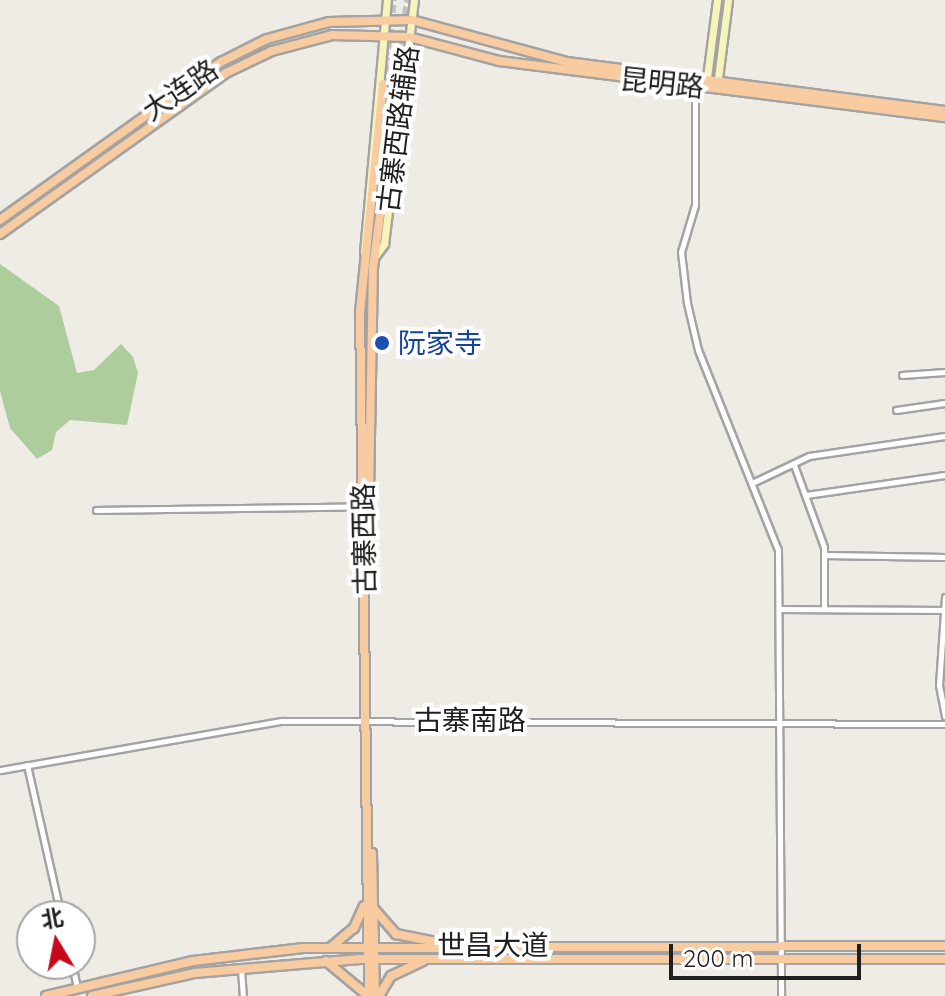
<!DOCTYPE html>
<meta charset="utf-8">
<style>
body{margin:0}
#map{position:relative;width:945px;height:996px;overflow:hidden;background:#efebe5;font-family:Quicksand,"Noto Sans SC",sans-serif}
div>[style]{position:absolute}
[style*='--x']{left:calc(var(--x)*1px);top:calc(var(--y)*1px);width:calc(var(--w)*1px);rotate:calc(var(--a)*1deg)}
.forest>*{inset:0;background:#aecd9c}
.primary-tunnel>*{height:8px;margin-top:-4px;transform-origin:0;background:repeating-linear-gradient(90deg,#c5c2bd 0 8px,transparent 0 12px)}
.roads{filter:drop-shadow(2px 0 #a3a3a3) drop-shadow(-2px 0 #a3a3a3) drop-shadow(0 2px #a3a3a3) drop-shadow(0 -2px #a3a3a3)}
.street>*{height:5px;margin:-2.5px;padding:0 2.5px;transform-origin:2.5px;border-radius:2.5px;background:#fff}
.secondary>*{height:7px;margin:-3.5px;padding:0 3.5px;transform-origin:3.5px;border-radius:3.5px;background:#f7f4bb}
.primary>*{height:8px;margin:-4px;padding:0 4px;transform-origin:4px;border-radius:4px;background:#f8cba1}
.dots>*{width:22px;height:22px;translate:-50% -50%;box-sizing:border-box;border:4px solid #fff;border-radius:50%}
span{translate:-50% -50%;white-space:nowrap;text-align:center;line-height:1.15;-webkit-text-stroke:8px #fff;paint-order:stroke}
.street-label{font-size:28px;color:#1f1f1f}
.transit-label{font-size:28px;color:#164399}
.left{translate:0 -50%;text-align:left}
.north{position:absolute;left:16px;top:900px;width:80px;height:80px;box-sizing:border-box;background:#fff;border:2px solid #a5a5a5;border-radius:50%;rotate:350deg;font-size:22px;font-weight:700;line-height:32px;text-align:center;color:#1f1f1f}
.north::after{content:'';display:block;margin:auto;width:28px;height:36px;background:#c4091a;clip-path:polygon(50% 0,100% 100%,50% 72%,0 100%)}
.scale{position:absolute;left:669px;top:944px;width:192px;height:36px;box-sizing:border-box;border:4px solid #1f1f1f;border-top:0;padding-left:10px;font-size:24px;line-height:28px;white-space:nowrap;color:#1f1f1f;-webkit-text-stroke:6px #fff;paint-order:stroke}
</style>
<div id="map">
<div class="forest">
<i style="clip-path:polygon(0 264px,59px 306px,77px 373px,94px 370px,121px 344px,133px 357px,138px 373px,127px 425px,70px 420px,56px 432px,52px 450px,37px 459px,10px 428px,0 391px)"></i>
</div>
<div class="primary-tunnel">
<i style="--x:383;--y:84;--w:85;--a:-83.2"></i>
<i style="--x:397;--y:86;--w:87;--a:-82.7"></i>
</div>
<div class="roads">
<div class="street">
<i style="--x:695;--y:84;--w:121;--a:90"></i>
<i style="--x:695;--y:205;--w:49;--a:106.6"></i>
<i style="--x:681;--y:252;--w:51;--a:83.3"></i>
<i style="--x:687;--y:303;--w:48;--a:76.8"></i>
<i style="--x:698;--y:350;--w:215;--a:68.2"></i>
<i style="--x:778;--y:550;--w:446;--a:89.6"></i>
<i style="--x:902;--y:375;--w:43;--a:-4"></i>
<i style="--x:896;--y:410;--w:49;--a:-8.1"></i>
<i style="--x:794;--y:465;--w:87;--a:69.9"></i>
<i style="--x:824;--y:547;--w:62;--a:90"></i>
<i style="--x:752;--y:483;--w:63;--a:-25.3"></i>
<i style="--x:809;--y:456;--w:137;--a:-8.4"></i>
<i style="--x:806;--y:495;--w:140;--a:-8.2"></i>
<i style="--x:96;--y:510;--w:273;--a:-0.8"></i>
<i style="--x:824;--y:555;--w:121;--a:0.9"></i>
<i style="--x:945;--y:597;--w:88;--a:93.9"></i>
<i style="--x:939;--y:685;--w:32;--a:79"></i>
<i style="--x:779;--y:609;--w:166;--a:0.3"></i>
<i style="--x:27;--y:765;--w:155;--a:77.3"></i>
<i style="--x:0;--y:770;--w:286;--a:-9.9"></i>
<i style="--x:282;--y:721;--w:663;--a:0.26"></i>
<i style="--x:72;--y:964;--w:25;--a:78"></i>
<i style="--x:241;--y:969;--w:27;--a:86"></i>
</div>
<div class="secondary">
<i style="--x:706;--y:85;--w:86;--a:-82.6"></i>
<i style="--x:717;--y:86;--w:87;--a:-82.7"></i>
<i style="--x:364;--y:252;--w:253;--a:-84.8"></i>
<i style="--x:376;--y:255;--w:14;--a:-54"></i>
<i style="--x:384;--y:244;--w:246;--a:-83"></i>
</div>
<div class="primary">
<i style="--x:0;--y:220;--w:272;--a:-35.6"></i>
<i style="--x:221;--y:62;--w:51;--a:-26.6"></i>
<i style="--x:267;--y:39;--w:64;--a:-15.3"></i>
<i style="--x:329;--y:22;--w:83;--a:-1.4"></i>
<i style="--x:412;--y:20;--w:161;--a:15.2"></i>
<i style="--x:567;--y:62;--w:381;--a:7.4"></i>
<i style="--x:0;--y:234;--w:277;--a:-35.5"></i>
<i style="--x:226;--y:73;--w:51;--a:-25.6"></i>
<i style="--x:272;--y:51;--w:62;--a:-14.9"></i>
<i style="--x:332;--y:35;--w:77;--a:1.5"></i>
<i style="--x:409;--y:37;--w:93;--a:14.9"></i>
<i style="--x:499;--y:61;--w:450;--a:7.2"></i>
<i style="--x:369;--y:495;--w:227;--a:-89"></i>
<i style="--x:373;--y:268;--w:184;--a:-82.5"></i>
<i style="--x:372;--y:853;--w:143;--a:88.8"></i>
<i style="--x:375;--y:910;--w:32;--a:49"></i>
<i style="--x:396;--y:934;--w:46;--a:11.3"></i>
<i style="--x:331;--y:947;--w:30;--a:-40"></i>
<i style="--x:354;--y:928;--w:24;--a:-66"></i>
<i style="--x:326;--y:961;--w:53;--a:39.7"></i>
<i style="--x:46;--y:996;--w:151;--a:-13.4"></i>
<i style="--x:193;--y:961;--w:111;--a:-6.7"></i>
<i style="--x:303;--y:948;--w:642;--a:-0.18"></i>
<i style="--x:92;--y:996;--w:106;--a:-12.6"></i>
<i style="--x:195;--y:973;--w:166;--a:-4.8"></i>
<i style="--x:360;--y:959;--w:585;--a:0"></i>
<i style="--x:369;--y:996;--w:684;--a:-90.75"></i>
<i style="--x:360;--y:312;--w:229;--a:-84.2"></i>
<i style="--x:379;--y:996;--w:23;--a:-59"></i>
<i style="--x:391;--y:976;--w:35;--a:-25"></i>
</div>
</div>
<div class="dots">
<i style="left:382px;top:343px;background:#1a4fb4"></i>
</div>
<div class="street-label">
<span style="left:662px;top:83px;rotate:6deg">昆明路</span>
<span style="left:180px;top:90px;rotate:-34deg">大连路</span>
<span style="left:398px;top:129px;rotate:-83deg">古寨西路辅路</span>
<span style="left:364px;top:539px;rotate:-91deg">古寨西路</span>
<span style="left:470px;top:720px">古寨南路</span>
<span style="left:493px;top:945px">世昌大道</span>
</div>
<div class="transit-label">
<span class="left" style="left:398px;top:343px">阮家寺</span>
</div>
<div class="north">北</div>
<div class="scale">200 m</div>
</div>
